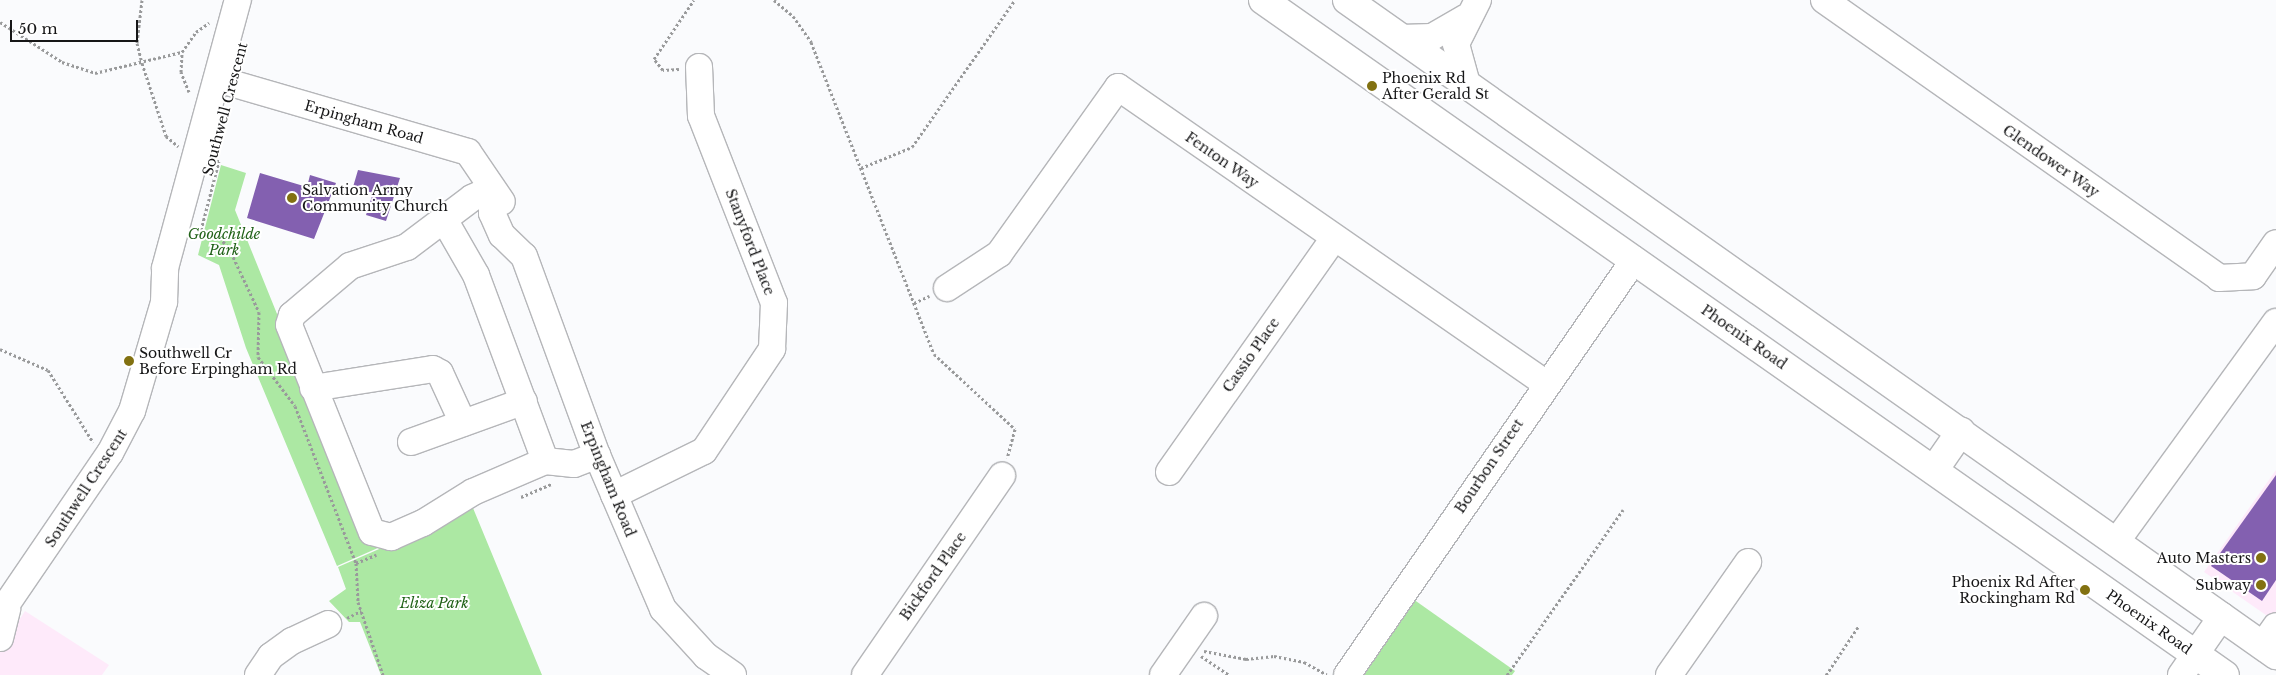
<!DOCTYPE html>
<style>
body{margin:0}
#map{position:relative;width:2276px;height:675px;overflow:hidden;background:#fafbfd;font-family:"Libre Baskerville",serif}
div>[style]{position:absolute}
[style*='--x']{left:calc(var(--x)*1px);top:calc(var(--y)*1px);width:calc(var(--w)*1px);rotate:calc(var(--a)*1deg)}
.commercial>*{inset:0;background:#feeafa}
.green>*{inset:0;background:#ace8a3}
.building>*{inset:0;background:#8360b0}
.path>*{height:3px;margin-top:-1.5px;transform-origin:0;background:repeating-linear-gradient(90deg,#999a9b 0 2.5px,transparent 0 5px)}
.roads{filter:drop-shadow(1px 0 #b5b6b9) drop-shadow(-1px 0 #b5b6b9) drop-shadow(0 1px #b5b6b9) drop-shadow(0 -1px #b5b6b9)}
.minor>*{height:26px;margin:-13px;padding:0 13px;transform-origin:13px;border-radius:13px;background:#fff}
.major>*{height:28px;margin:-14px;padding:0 14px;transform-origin:14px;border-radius:14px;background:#fff}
.dots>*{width:14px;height:14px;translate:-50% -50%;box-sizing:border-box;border:2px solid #fff;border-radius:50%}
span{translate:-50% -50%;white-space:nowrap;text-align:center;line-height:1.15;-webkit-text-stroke:4px #fff;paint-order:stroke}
.poi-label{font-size:14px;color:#161617}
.left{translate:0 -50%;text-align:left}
.right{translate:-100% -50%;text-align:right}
.street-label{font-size:14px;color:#161617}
.park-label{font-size:14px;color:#216218;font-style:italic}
.scale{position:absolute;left:10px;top:20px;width:128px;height:22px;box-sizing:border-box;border:2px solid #161617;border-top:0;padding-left:6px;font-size:15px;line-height:18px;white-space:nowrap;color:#161617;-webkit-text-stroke:4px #fff;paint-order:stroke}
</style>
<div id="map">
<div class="commercial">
<i style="clip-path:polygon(2276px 470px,2276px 622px,2204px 572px)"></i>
<i style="clip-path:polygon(25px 611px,109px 665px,102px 675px,0 675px,0 650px)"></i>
</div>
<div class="green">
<i style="clip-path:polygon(221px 165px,246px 173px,235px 210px,364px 529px,387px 544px,337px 566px,246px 348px,219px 265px,198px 255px)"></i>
<i style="clip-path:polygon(473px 508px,542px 675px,381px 675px,360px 622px,349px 622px,329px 601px,346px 589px,338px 567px)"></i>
<i style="clip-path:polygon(1413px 599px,1515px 671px,1512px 675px,1359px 675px)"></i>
</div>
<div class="building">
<i style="clip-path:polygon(358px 170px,400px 178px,386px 221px,366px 215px,373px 193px,353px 187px)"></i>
<i style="clip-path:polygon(260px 173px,307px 187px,310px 175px,336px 183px,314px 239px,247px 218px)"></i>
<i style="clip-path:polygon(2276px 475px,2276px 580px,2262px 601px,2211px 566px)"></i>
</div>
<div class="path">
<i style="--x:142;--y:0;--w:43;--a:96.6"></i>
<i style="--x:137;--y:43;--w:21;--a:76"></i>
<i style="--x:142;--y:63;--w:77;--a:71.8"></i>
<i style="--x:166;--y:136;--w:16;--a:40"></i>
<i style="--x:774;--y:0;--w:25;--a:40"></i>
<i style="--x:793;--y:16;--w:32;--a:55"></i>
<i style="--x:811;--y:42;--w:335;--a:68.5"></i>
<i style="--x:934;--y:354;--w:110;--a:42.8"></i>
<i style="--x:1015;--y:429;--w:30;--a:105"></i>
<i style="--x:0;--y:22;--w:74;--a:32.8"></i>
<i style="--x:62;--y:62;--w:35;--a:18"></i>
<i style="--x:95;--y:73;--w:89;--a:-13.6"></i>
<i style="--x:679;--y:69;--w:16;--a:176"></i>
<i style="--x:663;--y:70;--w:14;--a:-129"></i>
<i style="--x:654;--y:59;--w:71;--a:-55.9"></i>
<i style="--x:189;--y:92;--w:22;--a:-112"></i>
<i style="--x:181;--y:72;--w:20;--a:-87"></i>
<i style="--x:182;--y:52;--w:24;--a:-55"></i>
<i style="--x:196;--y:32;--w:16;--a:-35"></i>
<i style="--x:861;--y:168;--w:55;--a:-22.4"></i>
<i style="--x:912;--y:147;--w:179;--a:-55"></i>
<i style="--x:197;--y:229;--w:20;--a:15"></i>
<i style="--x:216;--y:234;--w:19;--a:47"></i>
<i style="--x:229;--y:248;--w:71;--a:64.9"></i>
<i style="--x:259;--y:312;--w:45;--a:91.3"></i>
<i style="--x:258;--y:357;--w:61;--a:52.9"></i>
<i style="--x:295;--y:406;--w:168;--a:68.8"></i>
<i style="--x:356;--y:563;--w:39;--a:87"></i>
<i style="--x:358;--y:602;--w:77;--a:71.1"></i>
<i style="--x:201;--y:230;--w:71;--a:-75.4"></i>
<i style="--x:219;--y:161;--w:3;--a:180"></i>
<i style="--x:914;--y:303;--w:17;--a:-25"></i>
<i style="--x:0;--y:349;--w:52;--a:23.6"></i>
<i style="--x:48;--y:370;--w:85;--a:58"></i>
<i style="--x:521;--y:497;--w:34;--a:-23"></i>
<i style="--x:356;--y:563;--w:22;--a:-22"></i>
<i style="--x:347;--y:618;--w:16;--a:-27"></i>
<i style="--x:1204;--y:651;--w:43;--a:10.8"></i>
<i style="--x:1246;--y:659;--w:28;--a:-6"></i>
<i style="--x:1274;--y:656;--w:31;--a:11"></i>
<i style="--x:1304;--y:662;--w:26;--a:29"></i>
<i style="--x:1201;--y:656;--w:34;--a:34"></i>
<i style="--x:1507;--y:675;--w:202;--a:-54.9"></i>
<i style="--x:1826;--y:675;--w:58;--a:-56.3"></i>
</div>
<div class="roads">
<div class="minor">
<i style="--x:1824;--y:0;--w:483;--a:35.1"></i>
<i style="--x:2219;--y:278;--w:34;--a:-3"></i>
<i style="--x:2253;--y:276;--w:40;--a:-55.1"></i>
<i style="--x:1401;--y:38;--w:31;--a:-2"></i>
<i style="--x:1432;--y:37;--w:39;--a:-30"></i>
<i style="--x:217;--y:79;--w:261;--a:16.2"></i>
<i style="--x:468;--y:152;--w:60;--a:55.8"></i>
<i style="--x:1467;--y:84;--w:41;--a:-105.4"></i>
<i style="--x:1456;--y:44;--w:49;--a:-63.4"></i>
<i style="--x:492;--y:189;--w:22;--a:156"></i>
<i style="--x:472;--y:198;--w:81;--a:143"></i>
<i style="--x:407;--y:247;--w:60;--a:161.6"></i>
<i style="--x:350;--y:266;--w:76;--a:139.8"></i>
<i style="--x:292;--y:315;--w:10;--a:107"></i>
<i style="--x:289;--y:325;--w:223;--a:68.2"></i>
<i style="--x:372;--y:532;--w:20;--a:15"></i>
<i style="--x:391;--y:537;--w:35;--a:-24"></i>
<i style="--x:423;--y:523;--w:59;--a:-31.8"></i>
<i style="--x:473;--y:492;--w:78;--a:-23.3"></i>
<i style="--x:492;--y:189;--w:24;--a:90"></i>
<i style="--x:492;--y:213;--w:24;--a:66"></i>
<i style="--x:502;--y:235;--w:30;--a:44"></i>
<i style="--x:524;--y:256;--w:212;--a:69.9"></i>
<i style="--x:597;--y:455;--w:168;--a:66.8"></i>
<i style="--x:663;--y:609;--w:64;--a:47.5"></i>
<i style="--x:706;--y:656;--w:33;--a:35"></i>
<i style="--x:445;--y:221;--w:62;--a:60.1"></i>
<i style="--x:476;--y:275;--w:198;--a:69.6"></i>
<i style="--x:545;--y:461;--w:29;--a:6"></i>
<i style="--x:574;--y:464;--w:25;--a:-21"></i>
<i style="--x:947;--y:288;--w:62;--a:-33.2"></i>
<i style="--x:999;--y:254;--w:205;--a:-54.5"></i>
<i style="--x:1118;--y:87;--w:520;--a:34.73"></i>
<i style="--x:313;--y:388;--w:121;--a:-9"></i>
<i style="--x:433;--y:369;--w:8;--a:30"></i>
<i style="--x:440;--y:373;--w:55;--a:65.3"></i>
<i style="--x:411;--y:442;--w:120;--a:-19.9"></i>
<i style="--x:1169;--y:472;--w:286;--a:-54.8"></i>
<i style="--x:614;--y:495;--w:100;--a:-26.1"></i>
<i style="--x:704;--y:451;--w:123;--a:-56.3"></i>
<i style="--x:772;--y:349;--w:46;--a:-87.5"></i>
<i style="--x:774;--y:303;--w:201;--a:-111.3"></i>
<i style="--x:701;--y:116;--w:49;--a:-92.3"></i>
<i style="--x:2116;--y:542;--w:272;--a:-54"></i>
<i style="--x:0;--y:614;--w:195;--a:-55.7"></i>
<i style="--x:110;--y:453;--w:47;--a:-62.4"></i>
<i style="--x:132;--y:411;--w:114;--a:-73.6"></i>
<i style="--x:164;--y:302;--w:34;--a:-88"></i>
<i style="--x:165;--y:268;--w:278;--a:-74.8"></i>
<i style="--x:0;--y:638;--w:30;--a:-76"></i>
<i style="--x:2262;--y:646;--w:24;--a:-55"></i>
<i style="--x:258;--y:675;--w:23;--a:-56"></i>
<i style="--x:271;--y:656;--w:26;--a:-36"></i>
<i style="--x:292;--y:641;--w:40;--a:-25"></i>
<i style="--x:865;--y:675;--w:242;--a:-55.5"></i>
<i style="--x:1163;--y:675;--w:72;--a:-55.2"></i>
<i style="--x:1347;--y:675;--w:505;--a:-55.33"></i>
<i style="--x:1669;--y:675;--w:138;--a:-55"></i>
<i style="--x:2181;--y:675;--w:72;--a:-55.2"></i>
</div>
<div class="major">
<i style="--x:1263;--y:0;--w:1175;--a:35.06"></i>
<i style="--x:1347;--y:0;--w:1137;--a:35.19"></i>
<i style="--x:1934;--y:470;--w:47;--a:-55.3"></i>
</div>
</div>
<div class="dots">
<i style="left:1372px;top:86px;background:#827111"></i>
<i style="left:292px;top:198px;background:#827111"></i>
<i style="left:129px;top:361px;background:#827111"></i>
<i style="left:2261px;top:558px;background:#827111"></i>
<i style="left:2261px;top:585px;background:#827111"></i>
<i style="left:2085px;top:590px;background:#827111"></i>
</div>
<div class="poi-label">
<span class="left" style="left:1382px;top:86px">Phoenix Rd<br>After Gerald St</span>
<span class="left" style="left:302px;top:198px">Salvation Army<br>Community Church</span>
<span class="left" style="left:139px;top:361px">Southwell Cr<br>Before Erpingham Rd</span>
<span class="right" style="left:2251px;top:558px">Auto Masters</span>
<span class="right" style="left:2075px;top:590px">Phoenix Rd After<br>Rockingham Rd</span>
<span class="right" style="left:2251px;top:585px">Subway</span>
</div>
<div class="street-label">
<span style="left:225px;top:109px;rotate:-75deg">Southwell Crescent</span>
<span style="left:364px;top:122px;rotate:16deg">Erpingham Road</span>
<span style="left:1222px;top:160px;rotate:35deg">Fenton Way</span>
<span style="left:2051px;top:161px;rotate:35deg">Glendower Way</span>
<span style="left:750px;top:242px;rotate:69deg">Stanyford Place</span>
<span style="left:1744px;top:337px;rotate:35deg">Phoenix Road</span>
<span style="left:1251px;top:355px;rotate:-55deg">Cassio Place</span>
<span style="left:1489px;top:466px;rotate:-56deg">Bourbon Street</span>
<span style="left:608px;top:479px;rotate:68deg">Erpingham Road</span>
<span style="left:86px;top:488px;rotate:-57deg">Southwell Crescent</span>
<span style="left:933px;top:576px;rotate:-55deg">Bickford Place</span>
<span style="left:2149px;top:622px;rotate:35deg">Phoenix Road</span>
</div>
<div class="park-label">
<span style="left:224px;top:242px">Goodchilde<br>Park</span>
<span style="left:434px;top:603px">Eliza Park</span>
</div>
<div class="scale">50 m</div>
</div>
